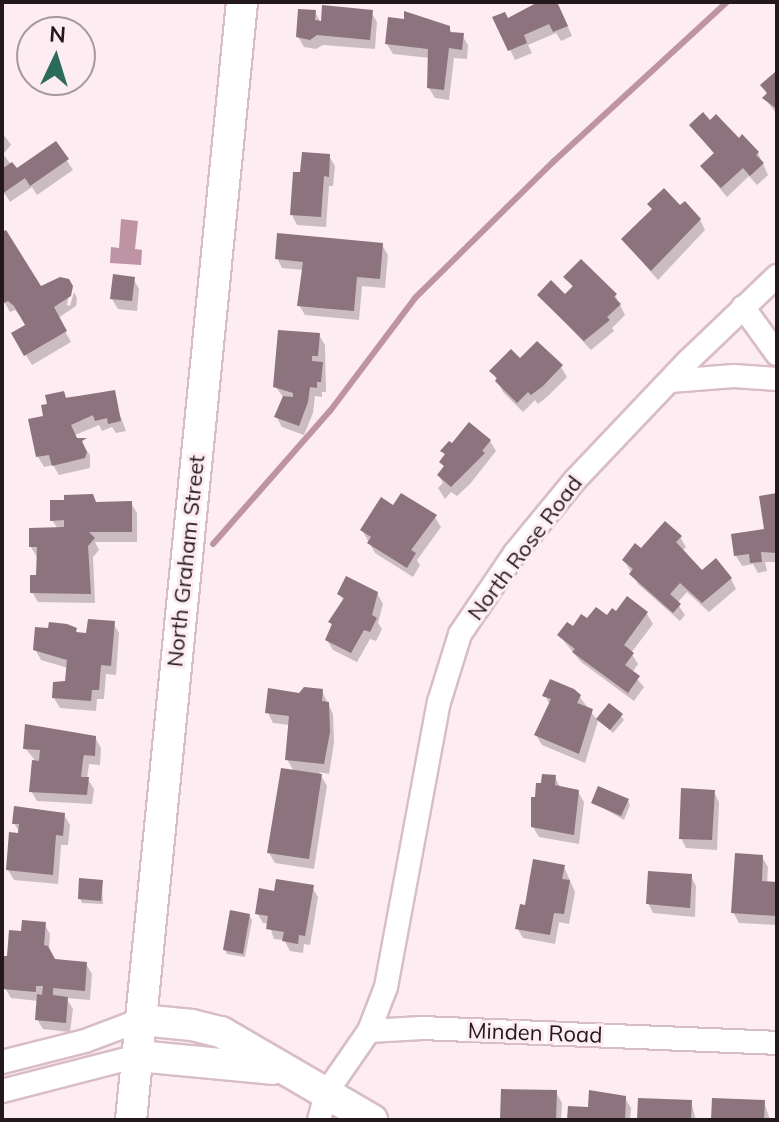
<!DOCTYPE html>
<style>
body{margin:0}
#map{position:relative;width:779px;height:1122px;overflow:hidden;background:#fdecf2;font-family:Mulish,sans-serif}
div>[style]{position:absolute}
[style*='--x']{left:calc(var(--x)*1px);top:calc(var(--y)*1px);width:calc(var(--w)*1px);rotate:calc(var(--a)*1deg)}
.water>*{inset:0;background:#be94a5}
.shadow>*{inset:0;background:#0003}
.stream>*{height:6px;margin:-3px;padding:0 3px;transform-origin:3px;border-radius:3px;background:#be94a5}
.building>*{inset:0;background:#8c737d}
.roads{filter:drop-shadow(2px 0 #d8bdc7) drop-shadow(-2px 0 #d8bdc7) drop-shadow(0 2px #d8bdc7) drop-shadow(0 -2px #d8bdc7)}
.street>*{height:22px;margin:-11px;padding:0 11px;transform-origin:11px;border-radius:11px;background:#fff}
.secondary>*{height:30px;margin:-15px;padding:0 15px;transform-origin:15px;border-radius:15px;background:#fff}
span{translate:-50% -50%;white-space:nowrap;text-align:center;line-height:1.15;-webkit-text-stroke:6px #fdecf2;paint-order:stroke}
.street-label{font-size:22px;color:#23191d}
.frame{position:absolute;inset:0;border:4px solid #23191d;pointer-events:none}
.north{position:absolute;left:16px;top:16px;width:80px;height:80px;box-sizing:border-box;background:#fdecf2;border:2px solid #a6989d;border-radius:50%;rotate:4deg;font-size:22px;font-weight:700;line-height:32px;text-align:center;color:#23191d}
.north::after{content:'';display:block;margin:auto;width:28px;height:36px;background:#2a6b59;clip-path:polygon(50% 0,100% 100%,50% 72%,0 100%)}
</style>
<div id="map">
<div class="water">
<i style="clip-path:polygon(121px 219px,138px 221px,135px 249px,142px 250px,141px 265px,110px 263px,111px 247px,119px 248px)"></i>
</div>
<div class="shadow">
<i style="clip-path:polygon(540px 2px,557px 2px,572px 36px,561px 41px,556px 33px,528px 45px,532px 53px,515px 60px,495px 18px,508px 20px)"></i>
<i style="clip-path:polygon(315px 12px,322px 25px,371px 12px,377px 22px,375px 49px,323px 45px,316px 49px,304px 47px,298px 37px)"></i>
<i style="clip-path:polygon(406px 13px,449px 28px,453px 34px,462px 35px,468px 45px,467px 59px,454px 58px,449px 100px,435px 98px,429px 88px,430px 58px,393px 54px,387px 44px,405px 21px)"></i>
<i style="clip-path:polygon(777px 77px,777px 114px,764px 98px,768px 95px,762px 85px)"></i>
<i style="clip-path:polygon(692px 125px,739px 141px,758px 153px,768px 175px,757px 185px,749px 176px,727px 197px,702px 167px,715px 155px)"></i>
<i style="clip-path:polygon(2px 132px,11px 145px,3px 154px,16px 171px,56px 144px,73px 170px,37px 195px,32px 187px,10px 202px,5px 194px,2px 196px)"></i>
<i style="clip-path:polygon(329px 156px,335px 166px,333px 186px,329px 186px,326px 227px,297px 225px,292px 215px,302px 174px)"></i>
<i style="clip-path:polygon(680px 208px,700px 220px,705px 230px,658px 280px,623px 240px)"></i>
<i style="clip-path:polygon(2px 234px,41px 289px,70px 288px,67px 305px,70px 306px,74px 292px,77px 298px,76px 306px,58px 318px,71px 342px,32px 365px,13px 334px,28px 325px,15px 310px,10px 312px,2px 298px)"></i>
<i style="clip-path:polygon(382px 245px,388px 255px,385px 288px,362px 286px,359px 320px,305px 315px,299px 305px,304px 270px,282px 268px,277px 258px)"></i>
<i style="clip-path:polygon(566px 277px,615px 295px,625px 315px,612px 328px,614px 331px,591px 350px,539px 295px,565px 297px,573px 288px)"></i>
<i style="clip-path:polygon(133px 278px,139px 289px,137px 311px,118px 309px,112px 299px)"></i>
<i style="clip-path:polygon(319px 335px,325px 345px,326px 392px,322px 392px,322px 397px,315px 396px,313px 413px,304px 435px,282px 427px,276px 416px,284px 398px,275px 386px)"></i>
<i style="clip-path:polygon(520px 361px,561px 367px,567px 377px,548px 396px,538px 404px,535px 400px,523px 412px,503px 392px,492px 371px)"></i>
<i style="clip-path:polygon(112px 393px,126px 431px,116px 433px,112px 427px,102px 431px,99px 425px,75px 435px,90px 455px,90px 468px,59px 475px,53px 465px,44px 467px,38px 457px,48px 399px)"></i>
<i style="clip-path:polygon(490px 441px,496px 451px,470px 484px,457px 496px,451px 492px,445px 499px,438px 488px,443px 483px,439px 475px,445px 468px,441px 462px,446px 457px,443px 451px)"></i>
<i style="clip-path:polygon(777px 495px,777px 562px,765px 562px,767px 571px,758px 573px,753px 564px,742px 566px,736px 556px,766px 531px)"></i>
<i style="clip-path:polygon(131px 503px,137px 513px,137px 542px,95px 542px,99px 550px,93px 557px,95px 603px,38px 602px,32px 592px,38px 577px,37px 557px,31px 547px,58px 529px,52px 520px,96px 504px)"></i>
<i style="clip-path:polygon(394px 508px,435px 517px,441px 527px,417px 560px,420px 565px,413px 577px,375px 553px,362px 530px)"></i>
<i style="clip-path:polygon(680px 537px,686px 547px,682px 551px,702px 573px,731px 579px,736px 589px,709px 612px,687px 592px,677px 603px,685px 615px,680px 621px,638px 584px,624px 560px)"></i>
<i style="clip-path:polygon(377px 593px,383px 604px,378px 623px,382px 629px,376px 641px,370px 639px,357px 662px,333px 650px,327px 640px,333px 627px,330px 622px,343px 600px,339px 594px)"></i>
<i style="clip-path:polygon(627px 599px,647px 614px,653px 624px,631px 653px,638px 664px,632px 673px,644px 687px,634px 701px,581px 662px,559px 635px,588px 621px,616px 614px)"></i>
<i style="clip-path:polygon(113px 623px,119px 633px,116px 675px,106px 674px,104px 699px,97px 699px,96px 711px,60px 708px,54px 698px,67px 683px,68px 668px,41px 660px,35px 649px,75px 630px,78px 634px,88px 635px)"></i>
<i style="clip-path:polygon(322px 691px,333px 714px,334px 743px,329px 774px,319px 772px,327px 786px,314px 869px,275px 863px,269px 853px,294px 772px,287px 759px,290px 725px,273px 723px,268px 713px,299px 695px)"></i>
<i style="clip-path:polygon(545px 695px,579px 696px,598px 721px,585px 763px,542px 745px,536px 735px,550px 705px)"></i>
<i style="clip-path:polygon(621px 716px,624px 720px,613px 733px,599px 720px)"></i>
<i style="clip-path:polygon(27px 726px,95px 737px,101px 748px,100px 765px,89px 764px,87px 778px,94px 789px,92px 804px,37px 801px,31px 791px,34px 759px,25px 748px)"></i>
<i style="clip-path:polygon(555px 777px,561px 789px,578px 792px,584px 802px,579px 844px,539px 837px,533px 827px)"></i>
<i style="clip-path:polygon(714px 792px,719px 802px,717px 850px,686px 848px,681px 838px)"></i>
<i style="clip-path:polygon(628px 801px,630px 805px,624px 820px,593px 802px)"></i>
<i style="clip-path:polygon(64px 815px,70px 825px,68px 845px,61px 845px,58px 884px,14px 880px,8px 870px,21px 835px,14px 823px)"></i>
<i style="clip-path:polygon(762px 857px,768px 867px,767px 884px,777px 884px,777px 925px,739px 923px,733px 912px)"></i>
<i style="clip-path:polygon(564px 867px,575px 892px,569px 924px,559px 922px,555px 944px,523px 938px,517px 928px,527px 908px)"></i>
<i style="clip-path:polygon(691px 876px,696px 886px,695px 917px,653px 913px,648px 903px)"></i>
<i style="clip-path:polygon(102px 882px,103px 904px,82px 903px,80px 898px)"></i>
<i style="clip-path:polygon(312px 887px,318px 897px,310px 945px,304px 944px,303px 953px,290px 951px,284px 940px,274px 939px,269px 924px,263px 923px,257px 913px)"></i>
<i style="clip-path:polygon(249px 915px,252px 920px,245px 957px,227px 954px,225px 950px)"></i>
<i style="clip-path:polygon(44px 924px,50px 934px,49px 951px,54px 959px,86px 964px,92px 974px,90px 1000px,66px 998px,73px 1009px,70px 1032px,43px 1029px,37px 1019px,38px 1001px,11px 998px,5px 988px,3px 958px,8px 958px,23px 933px)"></i>
<i style="clip-path:polygon(556px 1092px,562px 1103px,561px 1120px,502px 1120px)"></i>
<i style="clip-path:polygon(625px 1098px,631px 1108px,630px 1120px,569px 1120px)"></i>
<i style="clip-path:polygon(691px 1102px,696px 1120px,639px 1120px)"></i>
<i style="clip-path:polygon(764px 1102px,770px 1120px,713px 1120px)"></i>
</div>
<div class="stream">
<i style="--x:213;--y:544;--w:177;--a:-48.7"></i>
<i style="--x:330;--y:411;--w:141;--a:-53"></i>
<i style="--x:415;--y:298;--w:194;--a:-44.6"></i>
<i style="--x:553;--y:162;--w:236;--a:-42.6"></i>
</div>
<div class="building">
<i style="clip-path:polygon(538px 2px,557px 2px,568px 26px,553px 32px,549px 24px,524px 35px,527px 43px,508px 51px,492px 17px,505px 12px,508px 18px)"></i>
<i style="clip-path:polygon(322px 5px,373px 10px,370px 40px,317px 35px,310px 40px,296px 37px,298px 9px,316px 10px,315px 20px,321px 21px)"></i>
<i style="clip-path:polygon(404px 11px,450px 26px,450px 32px,464px 33px,462px 50px,449px 48px,444px 90px,427px 88px,428px 49px,385px 44px,388px 17px,404px 19px)"></i>
<i style="clip-path:polygon(775px 72px,777px 74px,777px 109px,762px 98px,767px 93px,760px 85px)"></i>
<i style="clip-path:polygon(703px 112px,710px 120px,716px 114px,739px 138px,742px 134px,759px 152px,756px 155px,764px 163px,750px 176px,743px 168px,721px 188px,700px 166px,714px 153px,689px 125px)"></i>
<i style="clip-path:polygon(56px 141px,69px 159px,30px 186px,25px 178px,2px 194px,2px 169px,12px 162px,17px 168px)"></i>
<i style="clip-path:polygon(302px 152px,330px 154px,329px 177px,324px 176px,321px 217px,290px 215px,293px 172px,300px 172px)"></i>
<i style="clip-path:polygon(664px 188px,680px 205px,685px 201px,701px 219px,651px 271px,621px 239px,652px 209px,647px 204px)"></i>
<i style="clip-path:polygon(6px 230px,41px 286px,60px 277px,69px 279px,73px 286px,71px 296px,54px 307px,67px 331px,24px 356px,11px 333px,25px 325px,14px 306px,8px 301px,2px 304px,2px 232px)"></i>
<i style="clip-path:polygon(277px 233px,383px 243px,380px 279px,357px 277px,354px 311px,297px 306px,303px 262px,275px 259px)"></i>
<i style="clip-path:polygon(581px 259px,617px 294px,614px 297px,621px 304px,607px 317px,610px 320px,584px 341px,537px 295px,551px 280px,565px 294px,573px 286px,563px 277px)"></i>
<i style="clip-path:polygon(113px 274px,135px 277px,132px 301px,110px 299px)"></i>
<i style="clip-path:polygon(278px 330px,320px 333px,318px 356px,312px 356px,312px 361px,323px 362px,321px 382px,317px 382px,317px 388px,310px 387px,308px 402px,299px 426px,274px 417px,283px 396px,293px 397px,293px 393px,273px 387px)"></i>
<i style="clip-path:polygon(537px 341px,563px 365px,543px 386px,531px 395px,528px 392px,517px 403px,495px 381px,497px 378px,489px 371px,511px 349px,520px 358px)"></i>
<i style="clip-path:polygon(115px 390px,121px 421px,108px 424px,107px 418px,95px 421px,93px 415px,71px 425px,77px 438px,87px 438px,82px 441px,87px 452px,85px 458px,52px 466px,49px 455px,36px 457px,28px 419px,43px 416px,41px 405px,47px 404px,45px 395px,64px 391px,66px 398px)"></i>
<i style="clip-path:polygon(469px 422px,491px 440px,482px 451px,485px 453px,451px 487px,437px 475px,444px 466px,439px 462px,445px 454px,440px 451px,449px 441px,452px 443px)"></i>
<i style="clip-path:polygon(401px 493px,437px 515px,411px 550px,416px 553px,407px 568px,367px 543px,371px 537px,360px 530px,381px 497px,393px 505px)"></i>
<i style="clip-path:polygon(777px 493px,777px 553px,761px 552px,762px 562px,750px 563px,749px 554px,734px 556px,731px 534px,764px 529px,759px 496px)"></i>
<i style="clip-path:polygon(93px 494px,96px 502px,132px 501px,132px 532px,89px 532px,95px 538px,88px 546px,91px 594px,30px 593px,30px 575px,36px 575px,37px 547px,29px 547px,29px 528px,64px 527px,64px 520px,50px 521px,50px 500px,64px 500px,64px 495px)"></i>
<i style="clip-path:polygon(665px 521px,682px 536px,676px 542px,702px 570px,716px 558px,732px 578px,702px 603px,680px 583px,670px 594px,681px 604px,673px 613px,629px 574px,633px 569px,622px 560px,635px 543px,641px 548px)"></i>
<i style="clip-path:polygon(346px 576px,378px 592px,372px 615px,377px 618px,370px 632px,364px 630px,351px 653px,325px 640px,332px 624px,328px 622px,344px 598px,337px 594px)"></i>
<i style="clip-path:polygon(627px 596px,648px 612px,624px 645px,634px 653px,625px 665px,640px 676px,628px 693px,572px 652px,575px 649px,557px 635px,567px 622px,573px 626px,581px 614px,587px 618px,596px 607px,607px 615px,612px 608px,616px 611px)"></i>
<i style="clip-path:polygon(88px 619px,115px 621px,111px 666px,101px 665px,99px 690px,92px 690px,91px 701px,52px 698px,53px 682px,65px 681px,67px 660px,33px 650px,35px 627px,48px 628px,49px 622px,67px 624px,77px 628px,76px 632px,86px 633px)"></i>
<i style="clip-path:polygon(550px 679px,574px 689px,581px 695px,577px 703px,593px 709px,579px 754px,534px 735px,551px 699px,542px 696px)"></i>
<i style="clip-path:polygon(304px 687px,323px 689px,322px 701px,329px 702px,330px 732px,324px 764px,285px 760px,289px 716px,265px 713px,268px 688px,299px 693px)"></i>
<i style="clip-path:polygon(609px 703px,623px 714px,610px 730px,596px 719px)"></i>
<i style="clip-path:polygon(25px 724px,96px 736px,95px 756px,84px 755px,83px 759px,81px 777px,89px 777px,87px 795px,29px 792px,32px 760px,39px 761px,40px 750px,23px 749px)"></i>
<i style="clip-path:polygon(281px 768px,322px 774px,309px 859px,267px 853px)"></i>
<i style="clip-path:polygon(542px 774px,556px 775px,555px 785px,579px 790px,574px 835px,531px 827px,531px 797px,535px 797px,536px 783px,541px 783px)"></i>
<i style="clip-path:polygon(598px 786px,629px 799px,621px 816px,591px 803px)"></i>
<i style="clip-path:polygon(681px 788px,715px 790px,712px 840px,679px 839px)"></i>
<i style="clip-path:polygon(14px 806px,65px 813px,63px 836px,56px 835px,53px 875px,6px 870px,9px 832px,18px 833px,19px 824px,12px 824px)"></i>
<i style="clip-path:polygon(735px 853px,763px 855px,762px 881px,777px 882px,777px 916px,731px 913px)"></i>
<i style="clip-path:polygon(533px 859px,565px 865px,562px 879px,570px 880px,564px 914px,554px 913px,550px 935px,515px 929px,520px 904px,525px 905px)"></i>
<i style="clip-path:polygon(648px 871px,692px 874px,690px 908px,646px 904px)"></i>
<i style="clip-path:polygon(79px 878px,103px 880px,101px 901px,78px 899px)"></i>
<i style="clip-path:polygon(276px 879px,314px 885px,305px 936px,299px 935px,298px 944px,282px 941px,284px 932px,266px 929px,268px 916px,255px 914px,259px 888px,274px 891px)"></i>
<i style="clip-path:polygon(230px 910px,250px 914px,243px 954px,223px 950px)"></i>
<i style="clip-path:polygon(22px 920px,46px 922px,44px 945px,48px 946px,55px 959px,87px 962px,85px 991px,53px 988px,53px 995px,68px 997px,66px 1023px,35px 1020px,37px 994px,42px 995px,43px 986px,36px 986px,36px 992px,3px 989px,2px 956px,7px 956px,9px 930px,21px 931px)"></i>
<i style="clip-path:polygon(501px 1089px,557px 1090px,556px 1120px,500px 1120px)"></i>
<i style="clip-path:polygon(589px 1090px,626px 1096px,625px 1120px,567px 1120px,568px 1106px,588px 1107px)"></i>
<i style="clip-path:polygon(638px 1098px,692px 1100px,691px 1120px,637px 1120px)"></i>
<i style="clip-path:polygon(712px 1098px,765px 1100px,764px 1120px,711px 1120px)"></i>
</div>
<div class="roads">
<div class="street">
<i style="--x:743;--y:307;--w:58;--a:54.1"></i>
<i style="--x:670;--y:381;--w:64;--a:-4.5"></i>
<i style="--x:734;--y:376;--w:43;--a:4"></i>
<i style="--x:369;--y:1031;--w:47;--a:-68.9"></i>
<i style="--x:386;--y:987;--w:290;--a:-79.5"></i>
<i style="--x:439;--y:702;--w:71;--a:-72.8"></i>
<i style="--x:460;--y:634;--w:98;--a:-55.8"></i>
<i style="--x:515;--y:553;--w:94;--a:-50.6"></i>
<i style="--x:575;--y:480;--w:164;--a:-46.5"></i>
<i style="--x:688;--y:361;--w:123;--a:-43.7"></i>
<i style="--x:2;--y:1062;--w:86;--a:-14.2"></i>
<i style="--x:85;--y:1041;--w:60;--a:-20.6"></i>
<i style="--x:2;--y:1091;--w:140;--a:-14.4"></i>
<i style="--x:319;--y:1120;--w:28;--a:-75"></i>
<i style="--x:326;--y:1093;--w:75;--a:-55.3"></i>
<i style="--x:369;--y:1031;--w:53;--a:-3.2"></i>
<i style="--x:422;--y:1028;--w:355;--a:2.4"></i>
</div>
<div class="secondary">
<i style="--x:141;--y:1020;--w:51;--a:5.6"></i>
<i style="--x:192;--y:1025;--w:30;--a:14"></i>
<i style="--x:221;--y:1032;--w:175;--a:30.2"></i>
<i style="--x:138;--y:1056;--w:135;--a:5.5"></i>
<i style="--x:131;--y:1120;--w:1123;--a:-84.33"></i>
</div>
</div>
<div class="street-label">
<span style="left:525px;top:548px;rotate:-53deg">North Rose Road</span>
<span style="left:186px;top:561px;rotate:-84deg">North Graham Street</span>
<span style="left:535px;top:1033px;rotate:2deg">Minden Road</span>
</div>
<div class="frame"></div>
<div class="north">N</div>
</div>
